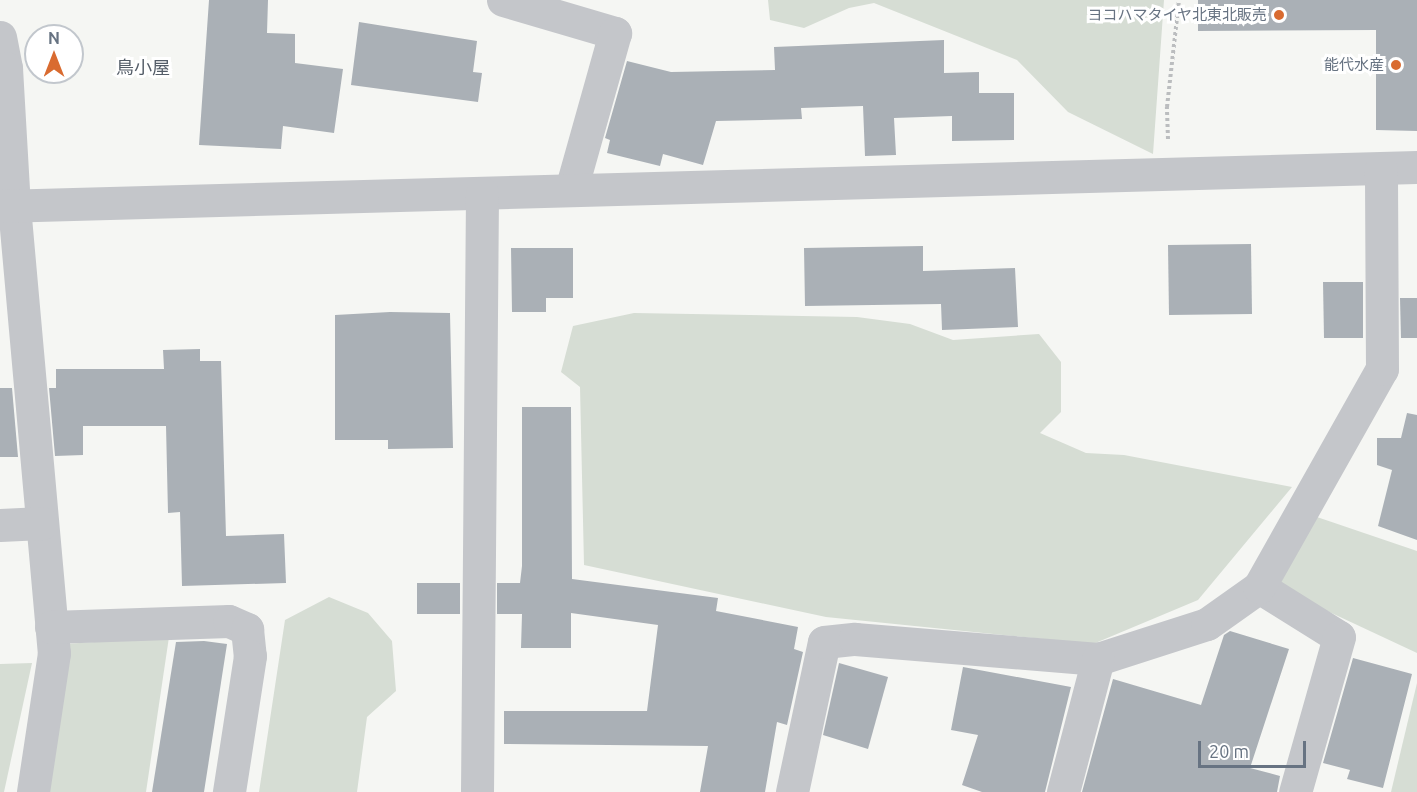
<!DOCTYPE html>
<meta charset="utf-8">
<style>
body{margin:0}
#map{position:relative;width:1417px;height:792px;overflow:hidden;background:#f5f6f3;font-family:Ubuntu,"Noto Sans JP",sans-serif}
div>[style]{position:absolute}
[style*='--x']{left:calc(var(--x)*1px);top:calc(var(--y)*1px);width:calc(var(--w)*1px);rotate:calc(var(--a)*1deg)}
.green>*{inset:0;background:#d6ddd4}
.building>*{inset:0;background:#aab0b6}
.path>*{height:4px;margin-top:-2px;transform-origin:0;background:repeating-linear-gradient(90deg,#bbbdbf 0 3px,transparent 0 6px)}
.minor>*{height:33px;margin:-16.5px;padding:0 16.5px;transform-origin:16.5px;border-radius:16.5px;background:#c4c6ca}
.dots>*{width:16px;height:16px;translate:-50% -50%;box-sizing:border-box;border:3px solid #fff;border-radius:50%}
span{translate:-50% -50%;white-space:nowrap;text-align:center;line-height:1.15;-webkit-text-stroke:6px #fff;paint-order:stroke}
.poi-label{font-size:15px;color:#677382}
.right{translate:-100% -50%;text-align:right}
.quarter-label{font-size:18px;color:#545d68}
.north{position:absolute;left:24px;top:24px;width:60px;height:60px;box-sizing:border-box;background:#fff;border:2px solid #c2c7cd;border-radius:50%;rotate:0deg;font-size:16px;font-weight:700;line-height:24px;text-align:center;color:#677382}
.north::after{content:'';display:block;margin:auto;width:21px;height:27px;background:#d96b30;clip-path:polygon(50% 0,100% 100%,50% 72%,0 100%)}
.scale{position:absolute;left:1198px;top:741px;width:108px;height:27px;box-sizing:border-box;border:3px solid #677382;border-top:0;padding-left:8px;font-size:18px;line-height:21px;white-space:nowrap;color:#677382;-webkit-text-stroke:4px #fff;paint-order:stroke}
</style>
<div id="map">
<div class="green">
<i style="clip-path:polygon(768px 0,1164px 0,1153px 154px,1068px 112px,1017px 60px,874px 3px,849px 8px,804px 28px,770px 20px)"></i>
<i style="clip-path:polygon(634px 313px,857px 317px,910px 324px,953px 340px,1039px 334px,1061px 362px,1061px 412px,1040px 433px,1086px 453px,1124px 455px,1292px 487px,1198px 600px,1093px 644px,826px 617px,584px 565px,580px 387px,561px 372px,573px 326px)"></i>
<i style="clip-path:polygon(1314px 516px,1417px 551px,1417px 653px,1278px 588px)"></i>
<i style="clip-path:polygon(329px 597px,368px 613px,392px 641px,396px 691px,367px 717px,357px 792px,259px 792px,285px 620px)"></i>
<i style="clip-path:polygon(169px 637px,146px 792px,48px 792px,65px 644px)"></i>
<i style="clip-path:polygon(32px 663px,4px 792px,0 792px,0 664px)"></i>
<i style="clip-path:polygon(1417px 683px,1417px 792px,1391px 792px)"></i>
</div>
<div class="building">
<i style="clip-path:polygon(209px 0,268px 0,267px 33px,295px 34px,295px 63px,343px 69px,334px 133px,283px 126px,281px 149px,199px 145px)"></i>
<i style="clip-path:polygon(1198px 0,1417px 0,1417px 131px,1376px 130px,1376px 30px,1198px 31px)"></i>
<i style="clip-path:polygon(359px 22px,477px 41px,473px 72px,482px 73px,478px 102px,351px 85px)"></i>
<i style="clip-path:polygon(944px 40px,944px 73px,979px 72px,979px 93px,1014px 93px,1014px 140px,952px 141px,952px 116px,894px 118px,896px 155px,865px 156px,863px 106px,801px 108px,802px 119px,716px 121px,703px 165px,663px 154px,660px 166px,607px 153px,610px 140px,605px 138px,627px 61px,671px 72px,775px 70px,774px 47px)"></i>
<i style="clip-path:polygon(1251px 244px,1252px 314px,1169px 315px,1168px 245px)"></i>
<i style="clip-path:polygon(923px 246px,923px 271px,1015px 268px,1018px 327px,942px 330px,941px 304px,805px 306px,804px 248px)"></i>
<i style="clip-path:polygon(511px 248px,573px 248px,573px 298px,546px 298px,546px 312px,512px 312px)"></i>
<i style="clip-path:polygon(1323px 282px,1363px 282px,1363px 338px,1324px 338px)"></i>
<i style="clip-path:polygon(1400px 298px,1417px 298px,1417px 338px,1401px 338px)"></i>
<i style="clip-path:polygon(390px 312px,450px 313px,453px 448px,388px 449px,388px 440px,335px 440px,335px 315px)"></i>
<i style="clip-path:polygon(200px 349px,200px 361px,221px 361px,226px 536px,284px 534px,286px 583px,182px 586px,180px 512px,168px 513px,166px 426px,83px 426px,83px 455px,55px 456px,49px 388px,56px 388px,56px 369px,164px 369px,163px 350px)"></i>
<i style="clip-path:polygon(0 388px,12px 388px,18px 457px,0 457px)"></i>
<i style="clip-path:polygon(522px 407px,571px 407px,572px 579px,718px 598px,716px 611px,798px 627px,794px 649px,803px 652px,787px 725px,777px 722px,765px 792px,700px 792px,708px 746px,504px 744px,504px 711px,647px 711px,658px 625px,571px 613px,571px 648px,521px 648px,522px 614px,497px 614px,497px 583px,520px 583px,522px 566px)"></i>
<i style="clip-path:polygon(1407px 413px,1417px 415px,1417px 540px,1378px 526px,1392px 470px,1377px 465px,1377px 438px,1401px 438px)"></i>
<i style="clip-path:polygon(417px 583px,460px 583px,460px 614px,417px 614px)"></i>
<i style="clip-path:polygon(1230px 631px,1289px 649px,1250px 768px,1280px 776px,1277px 792px,1082px 792px,1113px 679px,1201px 705px,1224px 635px)"></i>
<i style="clip-path:polygon(204px 641px,227px 644px,204px 792px,152px 792px,176px 642px)"></i>
<i style="clip-path:polygon(1353px 658px,1412px 674px,1383px 788px,1347px 779px,1350px 770px,1323px 763px)"></i>
<i style="clip-path:polygon(839px 663px,888px 677px,868px 749px,823px 735px)"></i>
<i style="clip-path:polygon(963px 667px,1071px 687px,1045px 792px,982px 792px,962px 785px,978px 735px,951px 730px)"></i>
</div>
<div class="path">
<i style="--x:1168;--y:139;--w:32;--a:-92"></i>
<i style="--x:1167;--y:107;--w:108;--a:-83.6"></i>
</div>
<div class="minor">
<i style="--x:503;--y:0;--w:117;--a:16.4"></i>
<i style="--x:615;--y:33;--w:163;--a:105.7"></i>
<i style="--x:0;--y:37;--w:32;--a:79"></i>
<i style="--x:6;--y:68;--w:138;--a:86.7"></i>
<i style="--x:14;--y:206;--w:449;--a:84.9"></i>
<i style="--x:54;--y:653;--w:141;--a:98.6"></i>
<i style="--x:0;--y:206;--w:1418;--a:-1.58"></i>
<i style="--x:0;--y:525;--w:42;--a:-2.7"></i>
<i style="--x:1259;--y:587;--w:94;--a:32"></i>
<i style="--x:1339;--y:637;--w:161;--a:105.8"></i>
<i style="--x:51;--y:627;--w:178;--a:-1.9"></i>
<i style="--x:229;--y:621;--w:20;--a:24"></i>
<i style="--x:247;--y:629;--w:27;--a:84"></i>
<i style="--x:250;--y:656;--w:138;--a:98.8"></i>
<i style="--x:477;--y:792;--w:599;--a:-89.52"></i>
<i style="--x:792;--y:792;--w:153;--a:-78"></i>
<i style="--x:824;--y:642;--w:31;--a:-6"></i>
<i style="--x:855;--y:639;--w:244;--a:4.7"></i>
<i style="--x:1098;--y:659;--w:114;--a:-17.8"></i>
<i style="--x:1207;--y:624;--w:64;--a:-35.4"></i>
<i style="--x:1259;--y:587;--w:250;--a:-60.6"></i>
<i style="--x:1382;--y:369;--w:200;--a:-90.3"></i>
<i style="--x:1063;--y:792;--w:138;--a:-75.3"></i>
</div>
<div class="dots">
<i style="left:1279px;top:15px;background:#d96b30"></i>
<i style="left:1396px;top:65px;background:#d96b30"></i>
</div>
<div class="poi-label">
<span class="right" style="left:1267px;top:15px">ヨコハマタイヤ北東北販売</span>
<span class="right" style="left:1384px;top:65px">能代水産</span>
</div>
<div class="quarter-label">
<span style="left:143px;top:67px">鳥小屋</span>
</div>
<div class="north">N</div>
<div class="scale">20 m</div>
</div>
